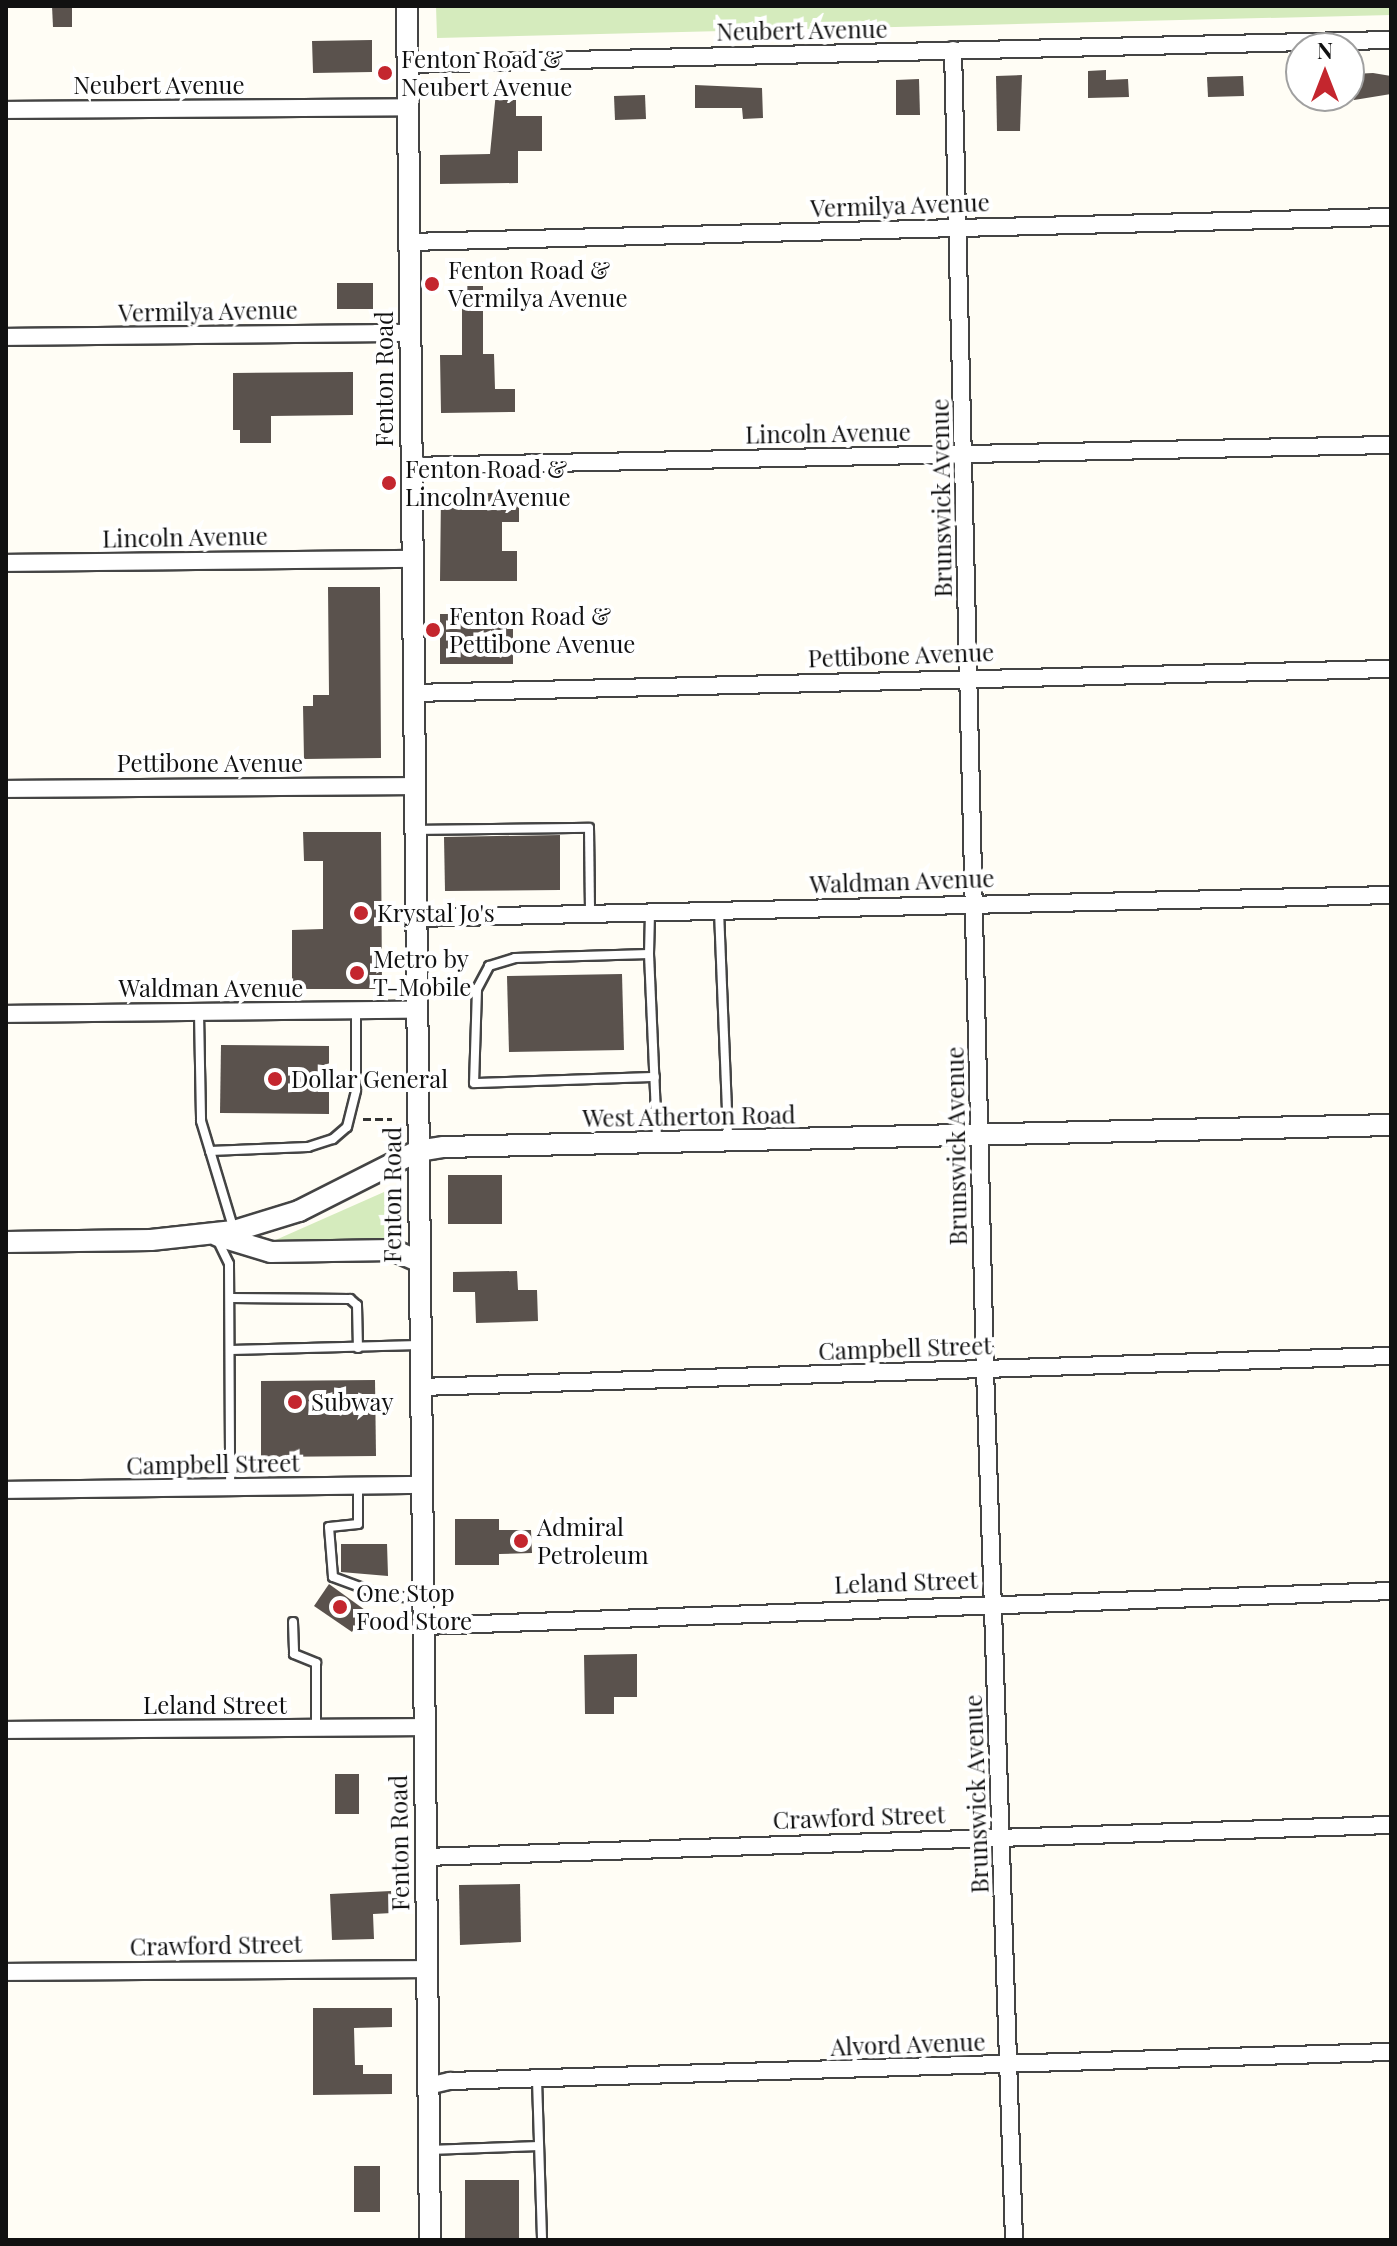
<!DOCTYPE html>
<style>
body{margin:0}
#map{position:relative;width:1397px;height:2246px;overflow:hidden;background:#fffdf5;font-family:"Playfair Display",serif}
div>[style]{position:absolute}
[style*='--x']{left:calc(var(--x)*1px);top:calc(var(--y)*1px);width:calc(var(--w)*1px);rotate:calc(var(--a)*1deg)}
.green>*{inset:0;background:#d5ebbd}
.building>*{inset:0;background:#5a524d}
.path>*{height:3px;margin-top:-1.5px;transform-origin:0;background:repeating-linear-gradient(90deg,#333 0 8px,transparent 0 12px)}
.roads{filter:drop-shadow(2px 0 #444) drop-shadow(-2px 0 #444) drop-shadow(0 2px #444) drop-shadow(0 -2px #444)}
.service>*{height:8px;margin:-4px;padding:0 4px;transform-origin:4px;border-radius:4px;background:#fff}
.minor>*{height:16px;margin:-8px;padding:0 8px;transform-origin:8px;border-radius:8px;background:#fff}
.tertiary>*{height:20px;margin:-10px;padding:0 10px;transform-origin:10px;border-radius:10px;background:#fff}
.dots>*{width:22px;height:22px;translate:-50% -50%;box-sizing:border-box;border:4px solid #fff;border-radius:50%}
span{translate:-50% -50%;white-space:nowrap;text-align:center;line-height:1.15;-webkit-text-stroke:8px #fff;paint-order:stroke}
.street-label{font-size:24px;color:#111}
.poi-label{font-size:24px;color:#111}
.left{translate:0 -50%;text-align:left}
.frame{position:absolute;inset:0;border:8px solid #111;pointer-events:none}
.north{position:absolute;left:1285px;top:32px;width:80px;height:80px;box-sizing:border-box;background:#fff;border:2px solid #a0a0a0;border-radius:50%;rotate:0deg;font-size:22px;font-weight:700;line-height:32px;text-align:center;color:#111}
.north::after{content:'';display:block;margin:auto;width:28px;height:36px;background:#c4262e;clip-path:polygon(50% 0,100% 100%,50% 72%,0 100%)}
</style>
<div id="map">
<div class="green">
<i style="clip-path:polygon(436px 6px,1391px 6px,1391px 15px,437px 38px)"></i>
<i style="clip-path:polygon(384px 1192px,390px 1201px,390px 1244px,271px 1242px)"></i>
</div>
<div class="building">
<i style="clip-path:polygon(52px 6px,72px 6px,72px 27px,53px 27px)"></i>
<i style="clip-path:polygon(372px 40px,372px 72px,313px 73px,312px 41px)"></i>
<i style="clip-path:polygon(1106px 70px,1106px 80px,1128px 79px,1129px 97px,1088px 98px,1088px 71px)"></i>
<i style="clip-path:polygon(1373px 73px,1391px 76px,1391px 94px,1354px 100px,1353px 74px)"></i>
<i style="clip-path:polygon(1022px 75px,1020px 131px,997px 131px,996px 76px)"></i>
<i style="clip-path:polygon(1243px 76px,1244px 96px,1208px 97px,1207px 77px)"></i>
<i style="clip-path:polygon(919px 79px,920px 115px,896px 115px,896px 80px)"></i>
<i style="clip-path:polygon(695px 85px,762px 88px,763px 118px,743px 119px,742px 108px,695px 108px)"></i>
<i style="clip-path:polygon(496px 92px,516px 92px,516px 116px,542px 116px,542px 151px,518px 151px,518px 183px,440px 184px,440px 155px,490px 154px)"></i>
<i style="clip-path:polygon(645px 95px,646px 119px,615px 120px,614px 96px)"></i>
<i style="clip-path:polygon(337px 283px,373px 283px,373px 309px,337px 309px)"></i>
<i style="clip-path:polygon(462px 286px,483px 286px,483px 354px,494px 354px,495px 389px,515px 389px,515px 412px,441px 413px,440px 355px,462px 355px)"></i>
<i style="clip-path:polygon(353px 372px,353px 415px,271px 416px,271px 443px,240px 443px,240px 430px,233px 430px,233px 373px)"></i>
<i style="clip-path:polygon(441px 493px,519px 493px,519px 522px,502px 522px,502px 551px,517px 551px,517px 581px,440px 581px)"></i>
<i style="clip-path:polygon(328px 587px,380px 587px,381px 758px,304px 759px,303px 706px,313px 706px,313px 695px,329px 695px)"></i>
<i style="clip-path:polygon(440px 614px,513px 614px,513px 664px,440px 664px)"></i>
<i style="clip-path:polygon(303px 832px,381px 832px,382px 989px,292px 989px,292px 930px,323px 929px,323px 861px,304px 861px)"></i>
<i style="clip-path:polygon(560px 835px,560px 890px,445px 891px,444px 837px)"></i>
<i style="clip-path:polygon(622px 974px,624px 1050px,509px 1052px,507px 976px)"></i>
<i style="clip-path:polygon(221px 1045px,329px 1046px,329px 1114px,220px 1113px)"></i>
<i style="clip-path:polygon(448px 1175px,502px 1175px,502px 1224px,448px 1224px)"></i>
<i style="clip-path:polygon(517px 1271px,518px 1290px,537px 1290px,538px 1321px,476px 1323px,475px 1292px,453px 1292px,453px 1272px)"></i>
<i style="clip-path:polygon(375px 1380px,376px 1456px,261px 1457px,261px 1381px)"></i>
<i style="clip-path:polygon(455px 1519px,499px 1519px,499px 1530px,531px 1530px,532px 1553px,499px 1554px,499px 1565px,455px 1565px)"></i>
<i style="clip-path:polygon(341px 1544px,387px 1544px,388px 1576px,341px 1572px)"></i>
<i style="clip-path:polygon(329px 1584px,365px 1610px,352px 1632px,314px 1606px)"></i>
<i style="clip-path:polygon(637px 1654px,637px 1697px,614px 1697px,614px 1714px,585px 1714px,584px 1655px)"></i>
<i style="clip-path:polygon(335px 1774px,359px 1774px,359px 1814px,335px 1814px)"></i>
<i style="clip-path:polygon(520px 1884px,521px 1942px,460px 1945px,459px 1885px)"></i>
<i style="clip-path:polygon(391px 1891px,392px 1913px,373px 1914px,374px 1939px,332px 1940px,330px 1894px)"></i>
<i style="clip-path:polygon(313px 2008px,392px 2008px,392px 2027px,354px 2028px,355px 2065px,363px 2065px,363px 2074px,392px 2074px,392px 2094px,313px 2095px)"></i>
<i style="clip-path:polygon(354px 2166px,380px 2166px,380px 2212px,354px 2212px)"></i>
<i style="clip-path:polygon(465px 2180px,519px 2180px,519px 2240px,465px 2240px)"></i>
</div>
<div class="path">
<i style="--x:363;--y:1119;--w:29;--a:0"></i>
</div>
<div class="roads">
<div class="service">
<i style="--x:415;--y:830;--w:174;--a:-0.7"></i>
<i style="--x:589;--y:828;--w:87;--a:89.3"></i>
<i style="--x:719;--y:911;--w:229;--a:87.7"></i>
<i style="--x:649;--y:954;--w:186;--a:87.5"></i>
<i style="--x:477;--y:989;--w:94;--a:91.8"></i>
<i style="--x:474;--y:1083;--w:181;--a:-1.9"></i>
<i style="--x:416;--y:990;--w:61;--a:-0.9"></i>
<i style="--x:477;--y:989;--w:26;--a:-62"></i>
<i style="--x:489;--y:966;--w:27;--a:-17"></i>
<i style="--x:515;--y:958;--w:134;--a:-1.7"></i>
<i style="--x:649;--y:954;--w:42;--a:-88.6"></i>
<i style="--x:199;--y:1013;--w:108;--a:88.9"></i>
<i style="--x:201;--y:1121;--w:114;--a:73.2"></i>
<i style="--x:210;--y:1151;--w:98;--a:-2.3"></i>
<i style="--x:308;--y:1147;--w:26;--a:-18"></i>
<i style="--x:333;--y:1139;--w:18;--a:-41"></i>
<i style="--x:347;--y:1127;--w:38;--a:-76"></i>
<i style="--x:356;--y:1090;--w:79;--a:-90"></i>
<i style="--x:218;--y:1241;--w:25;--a:64"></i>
<i style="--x:229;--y:1264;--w:224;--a:89.7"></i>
<i style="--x:231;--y:1298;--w:119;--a:0.5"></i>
<i style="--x:350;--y:1299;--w:9;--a:41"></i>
<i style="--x:357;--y:1305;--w:43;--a:88.7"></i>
<i style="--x:231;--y:1350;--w:188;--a:-1.5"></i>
<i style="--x:358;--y:1486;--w:38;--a:90"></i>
<i style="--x:358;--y:1524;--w:29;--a:174"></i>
<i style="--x:329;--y:1527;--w:50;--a:85.4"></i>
<i style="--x:333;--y:1577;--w:52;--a:20.2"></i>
<i style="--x:382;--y:1595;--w:40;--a:5.7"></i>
<i style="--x:293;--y:1622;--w:32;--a:88"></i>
<i style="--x:294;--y:1654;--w:24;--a:22"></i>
<i style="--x:316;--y:1663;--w:64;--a:90"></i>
<i style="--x:537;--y:2079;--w:161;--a:88.2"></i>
<i style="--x:429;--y:2150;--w:110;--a:-2.1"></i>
</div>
<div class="minor">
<i style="--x:953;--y:50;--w:1320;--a:88.61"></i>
<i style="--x:985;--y:1370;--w:870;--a:88.09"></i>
<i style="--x:407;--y:64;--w:984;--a:-1.4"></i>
<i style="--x:6;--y:110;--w:402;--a:-0.4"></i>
<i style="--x:409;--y:242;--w:982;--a:-1.46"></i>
<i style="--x:6;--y:337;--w:404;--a:-0.6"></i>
<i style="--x:410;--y:466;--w:981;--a:-1.23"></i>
<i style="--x:6;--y:563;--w:405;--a:-0.6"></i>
<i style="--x:413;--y:693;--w:978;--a:-1.41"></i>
<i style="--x:6;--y:789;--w:408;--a:-0.4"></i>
<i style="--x:415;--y:918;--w:976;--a:-1.35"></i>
<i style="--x:6;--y:1014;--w:410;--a:-0.6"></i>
<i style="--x:420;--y:1387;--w:971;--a:-1.83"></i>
<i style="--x:6;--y:1490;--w:415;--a:-0.7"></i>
<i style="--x:423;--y:1626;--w:969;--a:-2.07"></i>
<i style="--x:6;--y:1730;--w:418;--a:-0.4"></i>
<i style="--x:425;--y:1857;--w:967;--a:-1.9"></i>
<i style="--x:6;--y:1972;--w:421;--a:-0.4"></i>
<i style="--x:428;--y:2086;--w:23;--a:-13"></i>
<i style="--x:450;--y:2081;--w:941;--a:-1.77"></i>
</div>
<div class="tertiary">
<i style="--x:407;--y:6;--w:2234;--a:89.41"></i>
<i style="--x:218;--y:1236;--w:55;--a:16.8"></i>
<i style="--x:271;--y:1252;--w:122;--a:-0.9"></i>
<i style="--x:393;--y:1250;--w:27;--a:24"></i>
<i style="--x:6;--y:1242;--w:145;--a:-0.8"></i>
<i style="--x:151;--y:1240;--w:83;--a:-6.2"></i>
<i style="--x:234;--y:1231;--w:68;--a:-17.1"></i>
<i style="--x:299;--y:1211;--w:133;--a:-26.8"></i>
<i style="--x:418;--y:1151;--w:26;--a:-9"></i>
<i style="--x:444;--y:1147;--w:947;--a:-1.33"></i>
</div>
</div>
<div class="dots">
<i style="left:385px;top:73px;background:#c4262e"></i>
<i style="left:432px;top:284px;background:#c4262e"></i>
<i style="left:389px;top:483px;background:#c4262e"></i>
<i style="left:433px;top:630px;background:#c4262e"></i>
<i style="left:361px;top:913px;background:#c4262e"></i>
<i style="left:357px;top:973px;background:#c4262e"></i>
<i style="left:275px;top:1079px;background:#c4262e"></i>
<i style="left:295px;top:1402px;background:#c4262e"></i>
<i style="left:521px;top:1541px;background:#c4262e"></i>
<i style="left:340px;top:1607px;background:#c4262e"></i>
</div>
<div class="street-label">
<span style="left:802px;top:30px;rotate:-1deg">Neubert Avenue</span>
<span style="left:159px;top:85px">Neubert Avenue</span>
<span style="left:900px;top:205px;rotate:-2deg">Vermilya Avenue</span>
<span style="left:208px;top:311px;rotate:-1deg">Vermilya Avenue</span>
<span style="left:384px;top:379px;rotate:-90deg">Fenton Road</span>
<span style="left:828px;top:433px;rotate:-1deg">Lincoln Avenue</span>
<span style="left:941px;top:498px;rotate:-91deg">Brunswick Avenue</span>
<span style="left:185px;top:537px;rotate:-1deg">Lincoln Avenue</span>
<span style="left:901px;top:655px;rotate:-2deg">Pettibone Avenue</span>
<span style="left:210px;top:763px">Pettibone Avenue</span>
<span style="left:902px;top:881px;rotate:-2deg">Waldman Avenue</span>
<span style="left:211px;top:988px">Waldman Avenue</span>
<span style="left:689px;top:1116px;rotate:-1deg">West Atherton Road</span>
<span style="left:956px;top:1146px;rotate:-91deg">Brunswick Avenue</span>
<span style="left:392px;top:1195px;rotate:-90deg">Fenton Road</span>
<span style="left:905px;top:1348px;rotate:-2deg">Campbell Street</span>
<span style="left:213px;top:1464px;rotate:-1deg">Campbell Street</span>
<span style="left:906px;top:1582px;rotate:-2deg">Leland Street</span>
<span style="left:215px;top:1705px">Leland Street</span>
<span style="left:976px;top:1794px;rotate:-92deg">Brunswick Avenue</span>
<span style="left:859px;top:1817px;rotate:-2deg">Crawford Street</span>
<span style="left:399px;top:1843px;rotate:-91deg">Fenton Road</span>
<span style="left:216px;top:1945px;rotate:-1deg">Crawford Street</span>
<span style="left:908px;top:2044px;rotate:-2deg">Alvord Avenue</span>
</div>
<div class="poi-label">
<span class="left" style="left:401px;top:73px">Fenton Road &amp;<br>Neubert Avenue</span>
<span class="left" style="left:448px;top:284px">Fenton Road &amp;<br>Vermilya Avenue</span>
<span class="left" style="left:405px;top:483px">Fenton Road &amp;<br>Lincoln Avenue</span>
<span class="left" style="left:449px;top:630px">Fenton Road &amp;<br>Pettibone Avenue</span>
<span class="left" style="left:377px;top:913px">Krystal Jo's</span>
<span class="left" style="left:373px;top:973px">Metro by<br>T-Mobile</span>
<span class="left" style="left:291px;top:1079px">Dollar General</span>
<span class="left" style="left:311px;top:1402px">Subway</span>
<span class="left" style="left:537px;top:1541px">Admiral<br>Petroleum</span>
<span class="left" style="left:356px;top:1607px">One Stop<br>Food Store</span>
</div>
<div class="frame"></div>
<div class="north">N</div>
</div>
